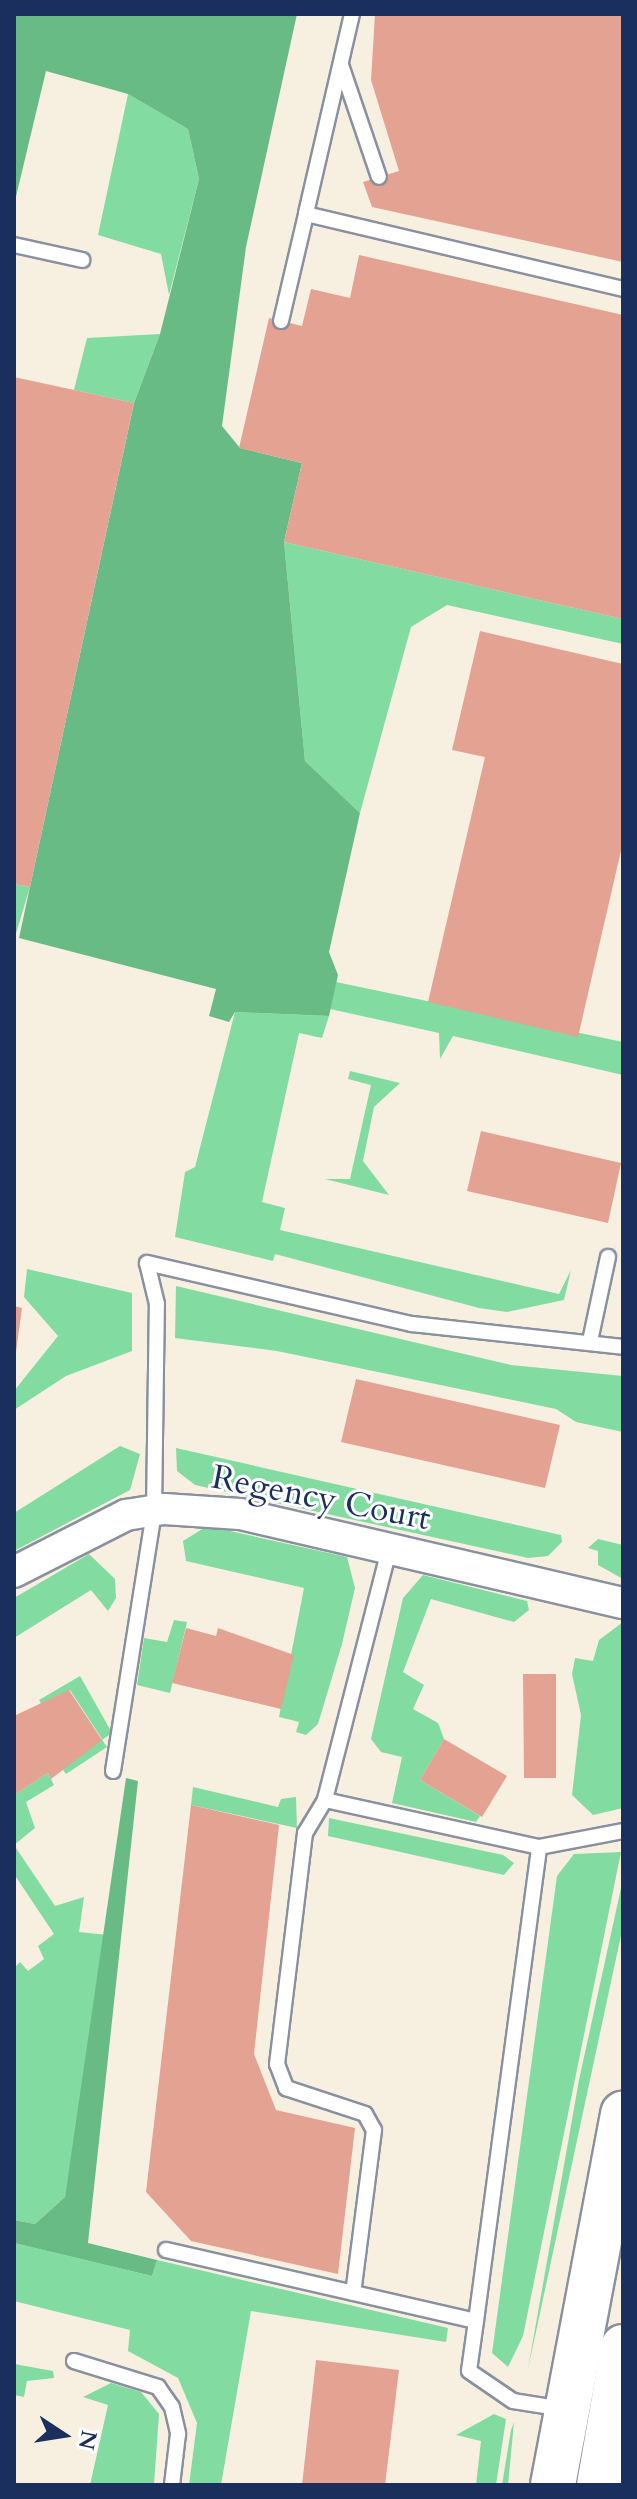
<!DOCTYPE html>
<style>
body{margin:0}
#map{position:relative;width:637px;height:2499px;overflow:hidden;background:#f7f0e1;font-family:Cardo,serif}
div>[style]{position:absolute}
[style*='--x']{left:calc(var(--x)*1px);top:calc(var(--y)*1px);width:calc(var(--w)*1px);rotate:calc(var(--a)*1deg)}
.green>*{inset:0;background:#82dba0}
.forest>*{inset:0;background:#69bb86}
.building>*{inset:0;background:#e3a292}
.roads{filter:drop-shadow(2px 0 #8990a0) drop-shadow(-2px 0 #8990a0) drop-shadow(0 2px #8990a0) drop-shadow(0 -2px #8990a0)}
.service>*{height:14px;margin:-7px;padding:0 7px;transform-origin:7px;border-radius:7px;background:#fff}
.minor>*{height:30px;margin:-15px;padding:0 15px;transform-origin:15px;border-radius:15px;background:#fff}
.primary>*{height:44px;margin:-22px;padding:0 22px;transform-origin:22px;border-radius:22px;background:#fff}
span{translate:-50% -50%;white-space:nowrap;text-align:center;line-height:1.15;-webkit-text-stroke:6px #fff;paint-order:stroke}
.street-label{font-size:34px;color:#1b2f5e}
.frame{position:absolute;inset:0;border:16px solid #1b2f5e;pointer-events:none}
.north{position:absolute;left:24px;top:2395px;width:80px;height:80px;-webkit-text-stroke:6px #fff;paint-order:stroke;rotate:102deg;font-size:22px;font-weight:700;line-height:32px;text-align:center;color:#1b2f5e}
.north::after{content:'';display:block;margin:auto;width:28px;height:36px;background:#1b2f5e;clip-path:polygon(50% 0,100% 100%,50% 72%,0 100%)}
</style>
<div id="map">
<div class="green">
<i style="clip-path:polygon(128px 94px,188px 129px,199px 179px,169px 295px,161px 254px,98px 235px)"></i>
<i style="clip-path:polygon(160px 334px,134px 403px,74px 390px,87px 338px)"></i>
<i style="clip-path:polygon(284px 542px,623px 619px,623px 644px,447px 605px,411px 627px,360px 813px,305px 761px)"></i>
<i style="clip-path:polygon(14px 884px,30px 887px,14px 940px)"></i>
<i style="clip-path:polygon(336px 982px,623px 1042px,623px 1075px,453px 1036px,440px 1059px,439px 1033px,330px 1009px)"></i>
<i style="clip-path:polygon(235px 1012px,329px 1016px,322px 1038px,299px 1033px,262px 1202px,285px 1208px,280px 1230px,559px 1294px,571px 1270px,564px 1300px,507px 1312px,479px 1308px,275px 1254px,273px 1261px,175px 1237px,185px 1172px,195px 1167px)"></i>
<i style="clip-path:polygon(350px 1071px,400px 1083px,374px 1107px,363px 1161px,389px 1195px,325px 1179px,350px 1179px,371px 1085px,348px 1079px)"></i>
<i style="clip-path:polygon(27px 1269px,132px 1293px,132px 1351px,66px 1376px,14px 1410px,14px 1391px,58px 1336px,24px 1297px)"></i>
<i style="clip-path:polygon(176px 1286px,511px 1365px,623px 1376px,623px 1432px,576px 1422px,556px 1409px,277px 1351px,175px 1338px)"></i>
<i style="clip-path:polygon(120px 1446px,140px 1454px,130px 1490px,14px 1551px,14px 1513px)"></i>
<i style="clip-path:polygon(176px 1448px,561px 1535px,562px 1542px,548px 1556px,528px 1558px,195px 1485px,177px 1471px)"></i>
<i style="clip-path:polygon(207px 1526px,347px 1557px,355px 1588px,342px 1644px,318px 1724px,306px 1735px,296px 1732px,299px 1722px,279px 1717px,304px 1588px,186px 1561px,183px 1541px)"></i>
<i style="clip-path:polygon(598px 1539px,623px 1545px,623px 1579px,598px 1565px,598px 1551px,588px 1548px)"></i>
<i style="clip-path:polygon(89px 1554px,115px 1579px,116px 1598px,108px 1611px,91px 1590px,14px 1638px,14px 1598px)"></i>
<i style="clip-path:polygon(423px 1575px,527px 1601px,529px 1610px,514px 1622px,431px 1599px,403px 1672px,424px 1685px,413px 1709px,438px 1723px,444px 1739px,420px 1780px,480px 1816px,476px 1822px,392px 1803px,402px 1757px,381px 1752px,371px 1739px,403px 1598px)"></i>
<i style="clip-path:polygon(174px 1620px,187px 1622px,170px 1693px,137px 1685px,144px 1638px,167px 1642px)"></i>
<i style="clip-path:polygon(623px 1622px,623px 1808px,593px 1815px,572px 1795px,581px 1715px,572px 1674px,575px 1658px,593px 1661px,599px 1640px)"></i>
<i style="clip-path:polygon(80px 1676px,112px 1733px,102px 1740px,107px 1747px,66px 1774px,61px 1767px,102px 1739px,70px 1690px,43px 1707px,39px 1700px)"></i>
<i style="clip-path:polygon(48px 1773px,54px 1785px,26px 1802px,35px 1828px,14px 1845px,55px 1906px,84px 1897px,79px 1932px,108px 1935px,65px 2197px,35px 2224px,14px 2220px,14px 1968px,20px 1962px,28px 1971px,44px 1959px,38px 1946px,54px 1934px,14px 1874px,14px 1795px)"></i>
<i style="clip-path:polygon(193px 1787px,278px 1807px,281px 1799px,296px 1797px,297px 1828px,191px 1805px)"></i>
<i style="clip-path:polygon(329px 1818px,503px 1855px,514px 1863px,504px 1875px,328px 1836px)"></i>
<i style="clip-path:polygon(621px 1852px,523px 2336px,508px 2367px,492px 2353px,557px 1876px,574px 1854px)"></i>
<i style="clip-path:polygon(623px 1879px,623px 1926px,528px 2369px,579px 2080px)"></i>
<i style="clip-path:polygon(14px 2243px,152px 2276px,157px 2260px,448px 2328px,446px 2342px,251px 2311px,221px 2485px,189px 2485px,197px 2423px,178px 2378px,128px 2351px,130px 2330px,14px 2301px)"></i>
<i style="clip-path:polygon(14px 2364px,53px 2371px,54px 2378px,27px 2381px,24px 2397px,14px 2395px)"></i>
<i style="clip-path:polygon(111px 2383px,141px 2392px,159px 2414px,154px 2485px,90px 2485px,108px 2405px,83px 2397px)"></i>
<i style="clip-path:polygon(494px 2414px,506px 2419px,496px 2485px,476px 2485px,481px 2441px,456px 2435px)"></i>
<i style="clip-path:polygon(514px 2422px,508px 2485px,502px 2485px,511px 2430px)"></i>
</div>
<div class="forest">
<i style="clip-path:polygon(14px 14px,297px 14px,246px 247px,222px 426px,240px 448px,302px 463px,284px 542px,305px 761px,360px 813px,329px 952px,338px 975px,329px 1016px,235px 1012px,229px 1022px,209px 1016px,216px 989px,19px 938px,134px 403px,160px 334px,199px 179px,188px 129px,128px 94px,46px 71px,14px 205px)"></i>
<i style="clip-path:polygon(126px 1778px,138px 1781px,88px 2243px,157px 2260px,152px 2276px,14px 2243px,14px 2220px,35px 2224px,65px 2197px)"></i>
</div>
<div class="building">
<i style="clip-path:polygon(375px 14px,623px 14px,623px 262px,372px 207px,363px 182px,399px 171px,371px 80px)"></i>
<i style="clip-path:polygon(359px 255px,623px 315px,623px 619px,284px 542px,302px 463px,239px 448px,269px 318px,302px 326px,311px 289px,350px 298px)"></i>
<i style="clip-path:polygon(14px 377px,134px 403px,30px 887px,14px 884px)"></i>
<i style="clip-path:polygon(480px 631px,623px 664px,623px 842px,578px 1037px,428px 1002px,485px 757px,452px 750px)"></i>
<i style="clip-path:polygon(481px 1131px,621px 1163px,608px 1223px,467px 1191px)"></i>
<i style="clip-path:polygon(14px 1306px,22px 1308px,16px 1352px,14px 1351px)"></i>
<i style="clip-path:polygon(356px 1379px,560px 1425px,545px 1488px,341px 1442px)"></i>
<i style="clip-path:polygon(186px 1628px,216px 1636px,218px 1628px,294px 1655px,281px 1709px,172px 1683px)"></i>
<i style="clip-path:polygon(523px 1674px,556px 1674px,556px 1778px,524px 1778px)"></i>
<i style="clip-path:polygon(69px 1690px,102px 1740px,51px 1779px,48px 1773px,14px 1795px,14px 1716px)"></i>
<i style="clip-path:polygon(444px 1739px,507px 1776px,482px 1817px,420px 1780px)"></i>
<i style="clip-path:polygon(191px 1805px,279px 1825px,254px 2054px,276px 2110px,355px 2128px,338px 2274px,191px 2241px,146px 2192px)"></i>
<i style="clip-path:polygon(316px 2360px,399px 2370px,385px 2485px,302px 2485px)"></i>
</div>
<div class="roads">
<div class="service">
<i style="--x:352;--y:14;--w:205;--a:103"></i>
<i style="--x:306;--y:214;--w:326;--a:13.3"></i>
<i style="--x:341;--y:65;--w:118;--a:71.3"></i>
<i style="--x:14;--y:245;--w:70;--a:12.4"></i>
<i style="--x:281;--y:321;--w:110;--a:-76.8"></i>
<i style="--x:590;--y:1341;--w:86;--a:-77.9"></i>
<i style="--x:389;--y:1550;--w:258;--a:104.4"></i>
<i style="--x:325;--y:1800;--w:219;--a:12.4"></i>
<i style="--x:113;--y:1771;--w:263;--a:-81"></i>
<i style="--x:154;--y:1511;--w:207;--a:-89.2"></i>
<i style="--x:157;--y:1304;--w:42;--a:-103.7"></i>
<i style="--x:147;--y:1263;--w:272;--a:13"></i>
<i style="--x:412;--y:1324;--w:212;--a:6.2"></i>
<i style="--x:325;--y:1800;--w:39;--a:121"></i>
<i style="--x:305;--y:1833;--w:233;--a:96.9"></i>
<i style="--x:277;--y:2064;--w:26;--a:69"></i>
<i style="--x:286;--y:2088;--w:83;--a:18.2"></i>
<i style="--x:365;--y:2114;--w:18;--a:61"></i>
<i style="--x:374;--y:2130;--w:164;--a:97.3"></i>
<i style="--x:166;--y:2250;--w:318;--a:12.9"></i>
<i style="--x:476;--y:2321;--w:478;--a:-82.4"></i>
<i style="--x:539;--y:1847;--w:86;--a:-10.8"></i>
<i style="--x:476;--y:2321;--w:50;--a:98"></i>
<i style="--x:469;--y:2371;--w:53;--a:34.3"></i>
<i style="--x:513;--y:2401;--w:52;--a:8.9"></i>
<i style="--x:74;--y:2361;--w:88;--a:17.2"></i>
<i style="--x:158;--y:2387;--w:24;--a:55"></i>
<i style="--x:172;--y:2407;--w:28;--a:77"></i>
<i style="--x:178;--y:2434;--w:51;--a:96.7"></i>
</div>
<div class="minor">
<i style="--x:14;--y:1572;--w:126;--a:-27"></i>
<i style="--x:126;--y:1515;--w:38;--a:-9"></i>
<i style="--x:164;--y:1509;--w:76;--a:3.8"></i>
<i style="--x:240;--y:1514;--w:393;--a:13.1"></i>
</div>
<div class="primary">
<i style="--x:553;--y:2485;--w:378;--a:-79.3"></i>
<i style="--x:599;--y:2485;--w:140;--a:-80.1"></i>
</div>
</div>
<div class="street-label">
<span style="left:321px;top:1498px;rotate:11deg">Regency Court</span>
</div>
<div class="frame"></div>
<div class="north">N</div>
</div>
